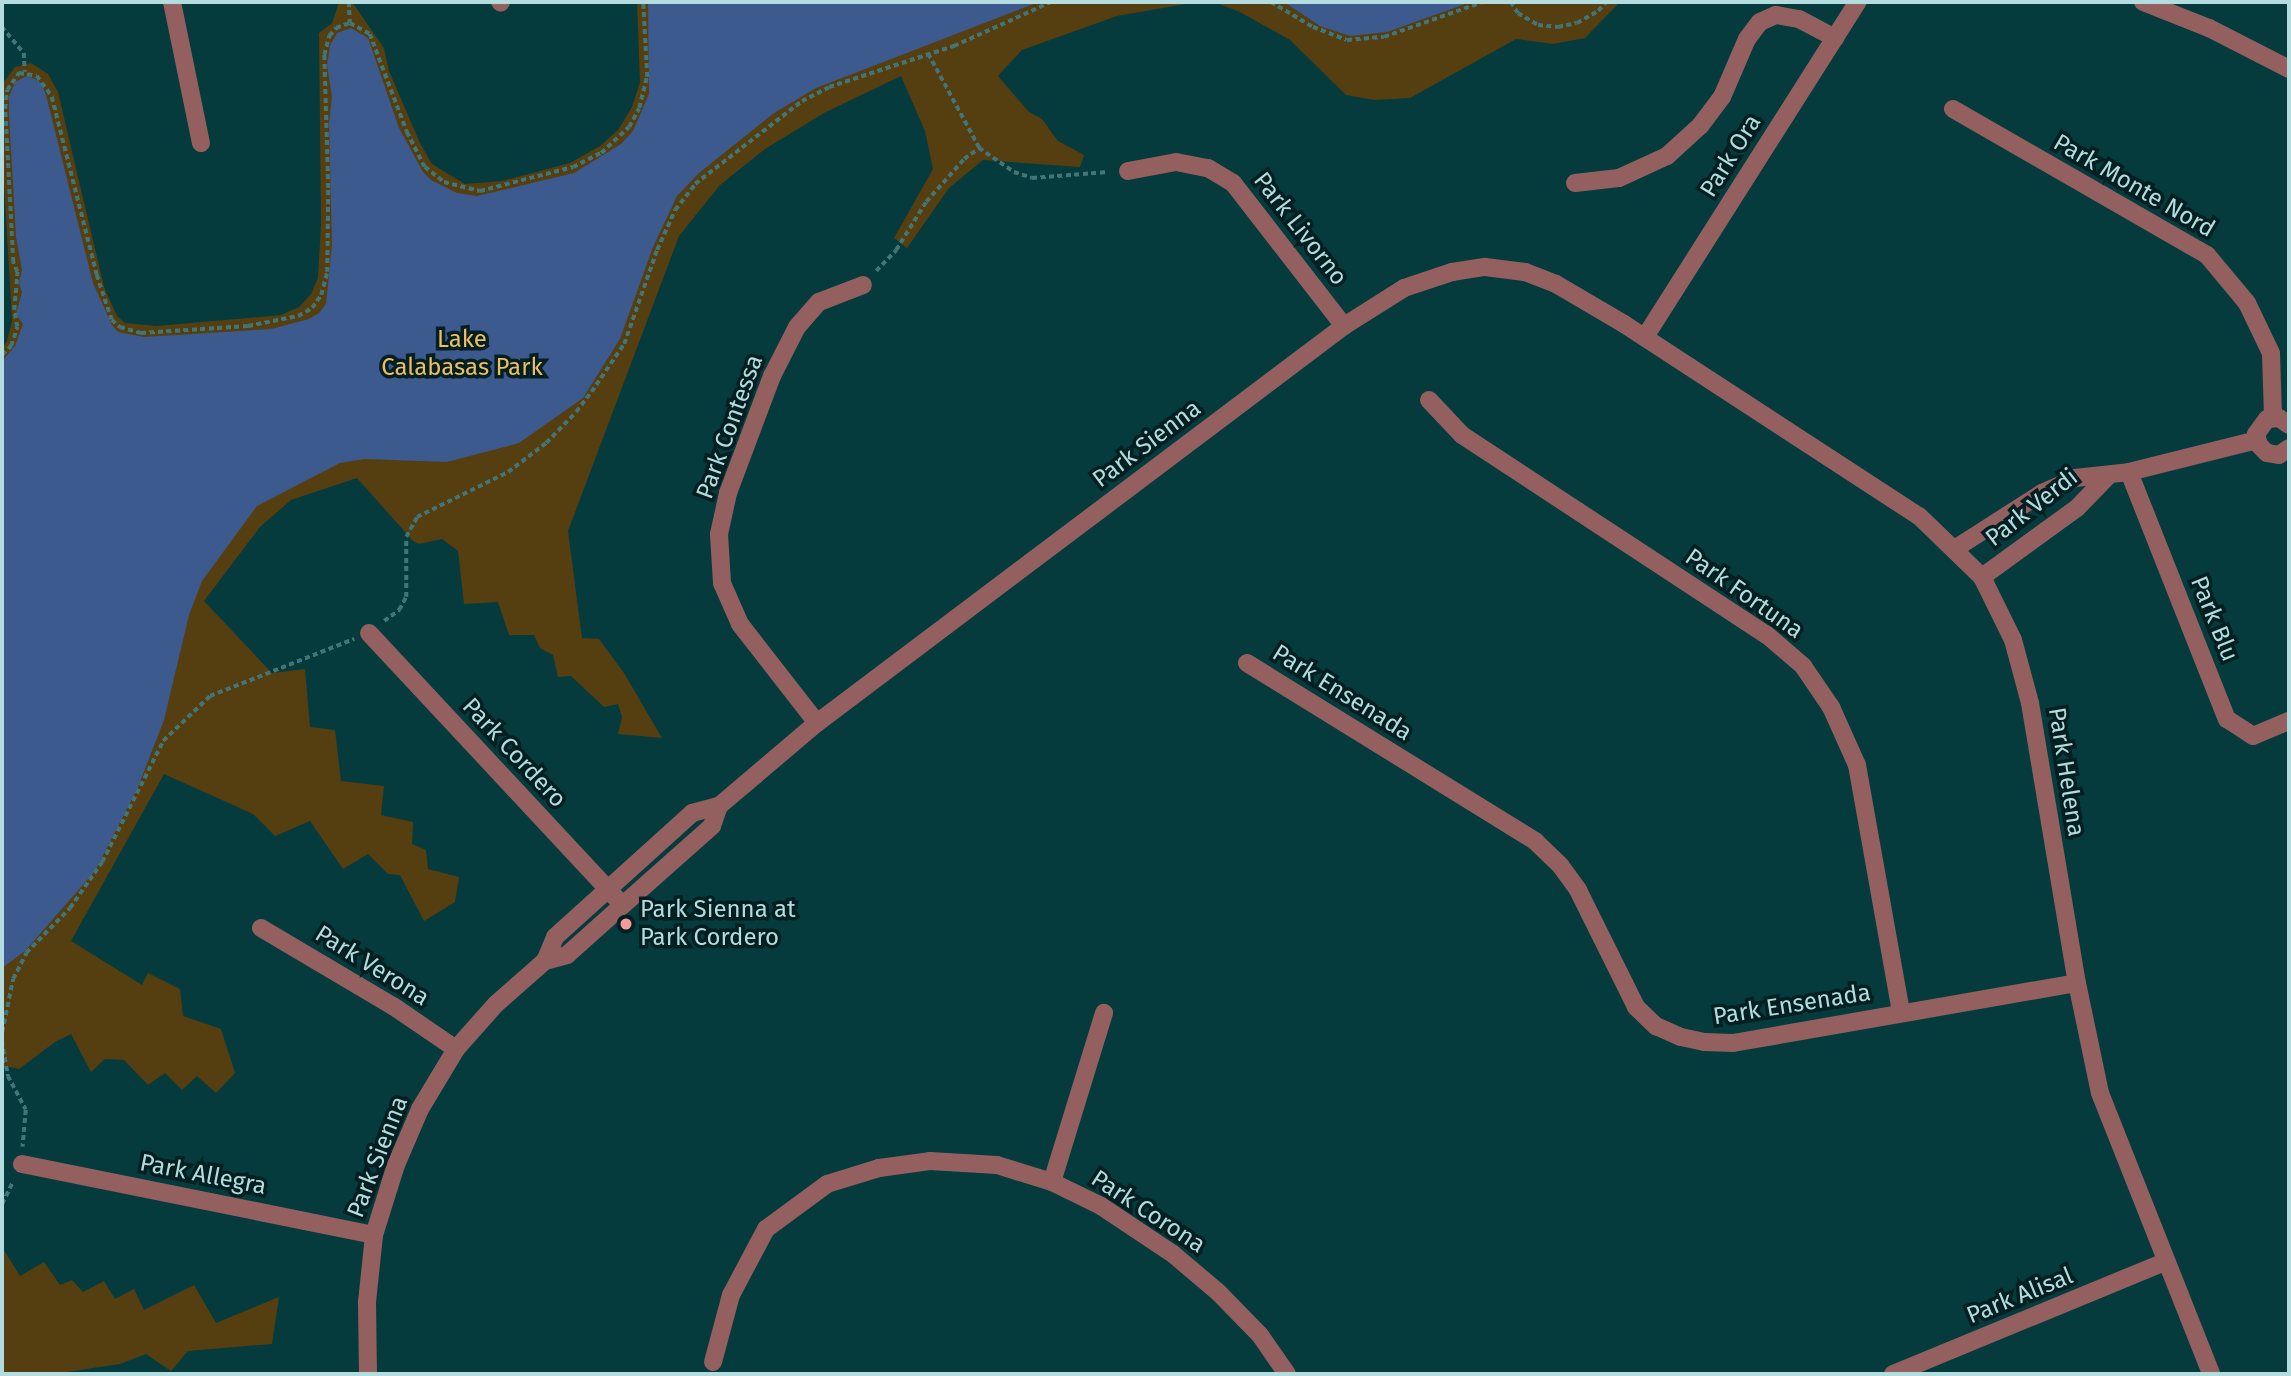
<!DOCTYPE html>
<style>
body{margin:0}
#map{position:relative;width:2291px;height:1376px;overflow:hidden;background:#053b3d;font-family:"Fira Sans",sans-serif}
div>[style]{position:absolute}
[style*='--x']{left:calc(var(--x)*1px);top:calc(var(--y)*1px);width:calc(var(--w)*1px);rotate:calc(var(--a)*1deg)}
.green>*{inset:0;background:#553e10}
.water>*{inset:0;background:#3c5a8d}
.path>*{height:3.5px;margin-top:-1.75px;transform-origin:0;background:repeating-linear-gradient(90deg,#437577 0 5px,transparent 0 8.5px)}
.minor>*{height:18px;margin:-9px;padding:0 9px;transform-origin:9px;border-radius:9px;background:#93605f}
.dots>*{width:19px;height:19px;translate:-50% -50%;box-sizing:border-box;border:4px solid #031f21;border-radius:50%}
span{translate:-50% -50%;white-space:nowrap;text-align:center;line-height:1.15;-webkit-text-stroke:7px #031f21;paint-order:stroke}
.street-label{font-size:24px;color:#b3dcde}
.park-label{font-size:24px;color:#eebd64}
.poi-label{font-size:24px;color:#b3dcde}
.left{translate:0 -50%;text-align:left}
.frame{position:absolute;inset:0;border:4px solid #b3dcde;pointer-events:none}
</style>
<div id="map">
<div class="green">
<i style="clip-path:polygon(339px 2px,352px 2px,384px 48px,389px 71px,420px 143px,432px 164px,465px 184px,502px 181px,570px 163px,600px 146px,618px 130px,632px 107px,640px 82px,637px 2px,1197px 2px,1117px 16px,1022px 50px,998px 76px,1029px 112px,1042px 119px,1058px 141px,1084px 155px,1080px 167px,983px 160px,949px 188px,907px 248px,894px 238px,933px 169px,925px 131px,901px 76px,824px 113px,765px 149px,720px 185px,679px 236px,568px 531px,582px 638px,599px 639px,624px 673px,662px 738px,618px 734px,622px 717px,618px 704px,604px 707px,571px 676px,558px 677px,553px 655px,540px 648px,534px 635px,509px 635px,498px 602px,464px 604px,458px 551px,442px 539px,419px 544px,413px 541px,357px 478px,291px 500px,260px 527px,204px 601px,272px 673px,305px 669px,310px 727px,335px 730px,341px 781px,384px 786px,381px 815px,413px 822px,412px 844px,426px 850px,428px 869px,459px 877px,455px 902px,424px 921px,400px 875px,388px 874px,368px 854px,343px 869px,310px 821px,275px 836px,253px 814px,164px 774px,71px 941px,142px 985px,148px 973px,180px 989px,183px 1016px,221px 1029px,235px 1073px,216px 1093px,197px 1076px,182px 1090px,165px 1073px,148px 1085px,124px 1060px,105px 1059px,91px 1072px,71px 1034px,55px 1042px,19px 1069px,2px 1065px,2px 348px,7px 341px,12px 321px,2px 149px,2px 84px,15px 67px,31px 63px,48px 74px,58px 92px,104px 287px,117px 316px,125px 323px,157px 326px,281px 315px,299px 307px,311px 294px,318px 278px,321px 224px,319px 33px,332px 23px)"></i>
<i style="clip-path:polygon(1214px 2px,1620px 2px,1585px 38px,1553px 44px,1516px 39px,1410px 98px,1374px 100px,1346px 95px,1290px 40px,1240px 12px)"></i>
<i style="clip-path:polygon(2px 1247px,20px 1276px,44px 1262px,60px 1285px,72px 1280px,83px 1292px,104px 1281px,115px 1299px,134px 1289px,144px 1310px,194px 1285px,216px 1323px,279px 1297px,272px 1344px,188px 1351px,171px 1371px,146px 1354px,120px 1364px,53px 1374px,2px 1374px)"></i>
</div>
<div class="water">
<i style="clip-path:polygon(648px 2px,1039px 2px,816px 88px,774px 113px,699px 173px,677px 196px,653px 247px,620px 339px,583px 398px,519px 443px,447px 462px,364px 459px,340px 463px,257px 506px,202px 581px,189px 615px,164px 720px,138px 787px,95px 871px,25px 951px,2px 968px,2px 361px,15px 346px,23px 324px,16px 314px,22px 292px,19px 283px,22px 270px,16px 237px,9px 115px,9px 97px,15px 82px,27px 76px,35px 79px,41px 83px,46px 95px,93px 283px,112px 325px,118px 332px,144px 337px,271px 329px,309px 319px,319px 313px,326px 304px,332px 245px,329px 122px,332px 97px,327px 65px,330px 46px,337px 33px,351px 28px,368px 38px,399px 128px,423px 172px,431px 180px,457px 193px,477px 196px,574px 173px,621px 144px,633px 131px,649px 94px)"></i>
<i style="clip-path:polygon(1284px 2px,1471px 2px,1387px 32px,1350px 36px,1320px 26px)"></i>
</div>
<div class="path">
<i style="--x:349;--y:2;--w:21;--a:87"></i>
<i style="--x:1271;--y:2;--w:49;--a:30.8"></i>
<i style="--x:1313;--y:27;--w:36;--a:21"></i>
<i style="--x:1347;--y:40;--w:37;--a:-5"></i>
<i style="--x:1384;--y:37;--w:105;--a:-19.5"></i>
<i style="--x:1511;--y:2;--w:13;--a:58"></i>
<i style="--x:1518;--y:13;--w:23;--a:31"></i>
<i style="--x:1538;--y:25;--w:20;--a:6"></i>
<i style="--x:1558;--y:27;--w:19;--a:-12"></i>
<i style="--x:1577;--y:23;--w:24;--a:-30"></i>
<i style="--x:1598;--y:11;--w:12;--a:-48"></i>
<i style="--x:2;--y:27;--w:34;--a:50"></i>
<i style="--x:24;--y:53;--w:19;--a:87"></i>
<i style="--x:979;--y:148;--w:42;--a:34.4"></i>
<i style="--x:1014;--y:172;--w:19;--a:18"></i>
<i style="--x:1032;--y:178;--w:76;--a:-4.5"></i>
<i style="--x:876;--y:271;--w:29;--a:-46"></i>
<i style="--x:896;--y:250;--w:57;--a:-58"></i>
<i style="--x:926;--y:202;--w:57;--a:-48.5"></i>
<i style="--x:964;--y:159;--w:19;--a:-36"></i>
<i style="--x:979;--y:148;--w:107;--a:-118.5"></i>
<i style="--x:2;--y:355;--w:13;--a:-45"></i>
<i style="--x:11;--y:346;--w:20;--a:-72"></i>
<i style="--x:17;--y:327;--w:17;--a:-100"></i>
<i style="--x:14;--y:310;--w:38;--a:-85"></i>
<i style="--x:17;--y:272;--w:11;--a:-112"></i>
<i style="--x:13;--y:262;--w:153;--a:-93"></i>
<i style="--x:5;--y:109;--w:19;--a:-84"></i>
<i style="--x:7;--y:90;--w:21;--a:-55"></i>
<i style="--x:19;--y:73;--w:18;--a:9"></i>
<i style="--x:37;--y:76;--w:26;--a:54"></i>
<i style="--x:52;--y:97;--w:184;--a:75.8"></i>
<i style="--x:97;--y:275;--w:47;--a:71.6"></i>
<i style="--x:112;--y:320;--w:11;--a:41"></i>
<i style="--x:120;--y:327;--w:22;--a:16"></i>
<i style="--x:141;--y:333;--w:107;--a:-3.7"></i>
<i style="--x:248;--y:326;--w:51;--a:-11.3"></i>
<i style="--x:298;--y:316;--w:16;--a:-30"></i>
<i style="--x:312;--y:308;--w:16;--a:-55"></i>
<i style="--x:321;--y:295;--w:24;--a:-75"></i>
<i style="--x:327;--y:272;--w:84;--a:-89.3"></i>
<i style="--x:328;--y:188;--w:133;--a:-91.7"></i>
<i style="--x:324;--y:55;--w:20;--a:-75"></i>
<i style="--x:329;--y:36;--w:11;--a:-49"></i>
<i style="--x:336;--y:28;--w:15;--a:-20"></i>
<i style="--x:350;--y:23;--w:23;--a:29"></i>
<i style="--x:370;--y:34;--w:105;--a:69.3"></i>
<i style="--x:407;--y:132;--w:39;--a:63"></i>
<i style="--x:425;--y:167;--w:24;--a:38"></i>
<i style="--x:444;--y:182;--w:37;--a:14"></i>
<i style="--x:480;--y:191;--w:96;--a:-14.5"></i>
<i style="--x:573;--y:167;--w:31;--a:-27"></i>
<i style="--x:601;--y:153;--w:38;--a:-43"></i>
<i style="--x:629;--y:127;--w:21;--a:-62"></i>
<i style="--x:639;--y:108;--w:32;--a:-76"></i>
<i style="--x:647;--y:77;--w:75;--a:-93.1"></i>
<i style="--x:384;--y:621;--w:19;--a:-36"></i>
<i style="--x:399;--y:610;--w:15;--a:-62"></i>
<i style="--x:406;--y:597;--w:60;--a:-90"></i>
<i style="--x:406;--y:537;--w:23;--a:-61"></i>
<i style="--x:417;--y:517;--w:102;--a:-26.3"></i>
<i style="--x:508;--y:472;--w:48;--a:-37.3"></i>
<i style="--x:546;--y:443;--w:43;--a:-45.9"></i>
<i style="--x:576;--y:412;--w:34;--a:-53"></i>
<i style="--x:596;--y:385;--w:50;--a:-55.7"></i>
<i style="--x:624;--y:344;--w:100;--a:-70.7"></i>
<i style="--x:657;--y:250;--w:44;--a:-65.8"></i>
<i style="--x:675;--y:210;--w:33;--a:-52"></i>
<i style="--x:695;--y:184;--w:135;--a:-37.8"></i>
<i style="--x:802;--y:101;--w:30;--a:-27"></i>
<i style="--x:829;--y:87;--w:132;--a:-18.2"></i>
<i style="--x:954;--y:46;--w:107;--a:-24.4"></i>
<i style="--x:2;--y:1032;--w:54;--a:-78.3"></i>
<i style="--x:13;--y:979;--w:29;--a:-63"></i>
<i style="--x:26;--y:953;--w:63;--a:-45.6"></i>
<i style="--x:70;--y:908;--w:56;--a:-55.2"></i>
<i style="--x:102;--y:862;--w:136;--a:-63.2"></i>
<i style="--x:163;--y:741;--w:65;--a:-43.8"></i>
<i style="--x:210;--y:696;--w:155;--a:-21.6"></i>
<i style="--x:2;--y:1041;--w:36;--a:80"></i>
<i style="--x:8;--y:1076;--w:38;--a:62"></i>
<i style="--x:26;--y:1110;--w:37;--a:95"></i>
<i style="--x:2;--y:1204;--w:25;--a:-64"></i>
</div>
<div class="minor">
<i style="--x:172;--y:2;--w:144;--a:78.4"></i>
<i style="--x:500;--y:2;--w:1;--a:45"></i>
<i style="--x:2143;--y:2;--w:71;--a:21.5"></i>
<i style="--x:2209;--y:28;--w:90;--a:27.1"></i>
<i style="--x:1953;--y:109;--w:293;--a:29.9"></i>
<i style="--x:2207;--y:255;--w:62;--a:50.2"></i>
<i style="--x:2247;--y:303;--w:55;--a:64.4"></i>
<i style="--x:2271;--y:353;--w:65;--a:88.2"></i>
<i style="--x:1128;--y:171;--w:49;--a:-10.6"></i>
<i style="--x:1176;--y:162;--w:33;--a:11"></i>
<i style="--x:1208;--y:168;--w:29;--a:31"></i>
<i style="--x:1233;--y:183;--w:181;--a:52.2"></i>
<i style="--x:1575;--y:183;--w:44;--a:-6.5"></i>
<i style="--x:1619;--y:178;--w:53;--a:-24.6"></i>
<i style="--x:1667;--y:156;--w:45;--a:-42.3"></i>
<i style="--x:1700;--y:126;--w:36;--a:-53"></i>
<i style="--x:1722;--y:97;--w:63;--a:-66.7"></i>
<i style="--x:1747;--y:39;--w:21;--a:-53"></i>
<i style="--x:1760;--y:22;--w:17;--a:-24"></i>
<i style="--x:1776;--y:15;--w:23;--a:10"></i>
<i style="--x:1799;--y:19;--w:41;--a:27.8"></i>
<i style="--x:1645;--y:337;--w:397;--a:-57.6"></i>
<i style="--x:1429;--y:400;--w:48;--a:46.7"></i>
<i style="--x:1462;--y:435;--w:365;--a:33.3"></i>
<i style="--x:1767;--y:635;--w:48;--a:40.7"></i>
<i style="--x:1803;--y:666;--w:50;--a:55.7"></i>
<i style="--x:1831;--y:707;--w:64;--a:65.9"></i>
<i style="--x:1857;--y:765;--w:251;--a:79.9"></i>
<i style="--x:2289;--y:425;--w:12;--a:-145"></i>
<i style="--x:2279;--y:418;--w:12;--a:175"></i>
<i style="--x:2267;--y:419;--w:19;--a:126"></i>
<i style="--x:2256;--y:434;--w:11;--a:75"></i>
<i style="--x:2259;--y:445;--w:11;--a:45"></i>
<i style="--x:2267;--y:453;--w:12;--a:9"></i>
<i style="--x:2279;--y:455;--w:12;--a:-35"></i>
<i style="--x:2129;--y:472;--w:266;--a:68.4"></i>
<i style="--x:2227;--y:719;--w:31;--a:33"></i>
<i style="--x:2253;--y:736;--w:39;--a:-23"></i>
<i style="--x:1956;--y:548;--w:102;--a:-32.6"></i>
<i style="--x:2042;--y:493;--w:36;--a:-24"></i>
<i style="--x:2075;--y:478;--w:54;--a:-6.3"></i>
<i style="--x:2129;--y:472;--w:132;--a:-14"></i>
<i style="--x:1982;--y:577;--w:117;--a:-36"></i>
<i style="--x:2077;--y:508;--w:46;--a:-45.9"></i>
<i style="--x:369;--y:633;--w:372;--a:47"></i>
<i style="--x:1247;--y:663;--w:339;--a:31.7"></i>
<i style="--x:1535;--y:841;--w:35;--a:44"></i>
<i style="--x:1560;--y:865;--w:31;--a:54"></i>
<i style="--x:1578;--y:890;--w:131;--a:63.6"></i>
<i style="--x:1636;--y:1007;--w:28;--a:44"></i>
<i style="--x:1656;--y:1026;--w:27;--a:24"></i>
<i style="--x:1681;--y:1037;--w:24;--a:12"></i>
<i style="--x:1704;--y:1042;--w:29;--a:2"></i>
<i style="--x:1733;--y:1043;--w:349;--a:-9.9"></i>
<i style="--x:817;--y:723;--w:125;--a:-127.9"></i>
<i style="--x:740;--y:624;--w:45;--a:-113.7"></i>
<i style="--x:722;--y:583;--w:49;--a:-93.5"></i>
<i style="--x:719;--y:534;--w:42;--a:-77.6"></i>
<i style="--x:728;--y:493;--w:125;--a:-69.4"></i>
<i style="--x:772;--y:376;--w:55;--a:-63"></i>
<i style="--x:797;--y:327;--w:33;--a:-49"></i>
<i style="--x:819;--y:302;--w:47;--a:-21.1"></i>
<i style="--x:261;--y:928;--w:153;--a:30.6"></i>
<i style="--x:393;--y:1006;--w:76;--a:34.3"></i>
<i style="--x:545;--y:961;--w:23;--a:-15"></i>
<i style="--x:567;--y:955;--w:75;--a:-41.8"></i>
<i style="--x:623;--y:905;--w:119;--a:-41.6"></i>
<i style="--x:712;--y:826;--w:21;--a:-71"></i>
<i style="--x:22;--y:1164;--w:359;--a:11.4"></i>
<i style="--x:1052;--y:1182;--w:177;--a:-72.9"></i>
<i style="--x:713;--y:1362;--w:69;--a:-75"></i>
<i style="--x:731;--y:1295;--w:75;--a:-62.1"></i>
<i style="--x:766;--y:1229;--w:76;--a:-36.4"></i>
<i style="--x:827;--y:1184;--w:54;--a:-17.1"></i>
<i style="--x:879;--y:1168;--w:51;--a:-7.8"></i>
<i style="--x:930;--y:1161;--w:67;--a:3.4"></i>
<i style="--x:997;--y:1165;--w:58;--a:17.2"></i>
<i style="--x:1052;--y:1182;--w:55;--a:26.1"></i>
<i style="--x:1101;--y:1206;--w:87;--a:33.7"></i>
<i style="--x:1173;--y:1254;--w:59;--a:40.2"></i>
<i style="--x:1218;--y:1292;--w:60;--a:45.7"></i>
<i style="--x:1260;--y:1335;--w:47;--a:55.3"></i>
<i style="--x:368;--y:1374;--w:72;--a:-90.8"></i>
<i style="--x:367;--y:1302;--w:67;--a:-84"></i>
<i style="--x:374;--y:1235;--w:73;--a:-72.6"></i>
<i style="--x:396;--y:1165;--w:61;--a:-66.8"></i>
<i style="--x:420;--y:1109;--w:70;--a:-59"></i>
<i style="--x:456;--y:1049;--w:60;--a:-48.4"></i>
<i style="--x:496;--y:1004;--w:65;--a:-41.3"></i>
<i style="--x:545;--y:961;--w:26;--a:-67"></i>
<i style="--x:555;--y:937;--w:185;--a:-42.1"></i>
<i style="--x:692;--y:813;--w:28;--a:-15"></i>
<i style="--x:719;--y:806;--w:128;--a:-40.3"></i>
<i style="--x:817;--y:723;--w:660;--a:-36.99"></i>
<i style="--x:1344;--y:326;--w:71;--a:-32.3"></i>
<i style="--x:1404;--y:288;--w:51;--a:-18.4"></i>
<i style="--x:1452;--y:272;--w:33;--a:-9"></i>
<i style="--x:1485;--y:267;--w:40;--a:7.1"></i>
<i style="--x:1525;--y:272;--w:33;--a:21"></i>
<i style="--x:1556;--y:284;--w:79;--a:30.5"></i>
<i style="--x:1624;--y:324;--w:352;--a:33.1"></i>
<i style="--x:1919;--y:516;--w:88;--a:44.1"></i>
<i style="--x:1982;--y:577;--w:70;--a:63.8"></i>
<i style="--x:2013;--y:640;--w:65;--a:74.9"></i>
<i style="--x:2030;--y:703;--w:284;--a:80.5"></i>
<i style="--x:2077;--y:983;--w:112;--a:78.2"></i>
<i style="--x:2100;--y:1093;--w:302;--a:68.4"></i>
<i style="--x:1893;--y:1374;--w:294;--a:-22.4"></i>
</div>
<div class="dots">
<i style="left:626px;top:924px;background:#f59b9a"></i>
</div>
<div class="street-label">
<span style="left:1731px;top:156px;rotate:-58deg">Park Ora</span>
<span style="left:2134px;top:186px;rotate:30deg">Park Monte Nord</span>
<span style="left:1300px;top:229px;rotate:52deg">Park Livorno</span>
<span style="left:730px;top:427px;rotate:-70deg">Park Contessa</span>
<span style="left:1147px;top:444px;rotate:-37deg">Park Sienna</span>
<span style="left:2032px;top:508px;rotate:-38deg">Park Verdi</span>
<span style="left:1744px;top:594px;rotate:35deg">Park Fortuna</span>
<span style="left:2214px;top:619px;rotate:68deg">Park Blu</span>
<span style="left:1342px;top:693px;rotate:32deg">Park Ensenada</span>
<span style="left:514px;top:753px;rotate:47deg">Park Cordero</span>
<span style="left:2066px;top:772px;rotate:81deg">Park Helena</span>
<span style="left:372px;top:966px;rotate:32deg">Park Verona</span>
<span style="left:1792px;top:1005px;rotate:-9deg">Park Ensenada</span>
<span style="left:378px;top:1157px;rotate:-69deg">Park Sienna</span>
<span style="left:203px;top:1175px;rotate:11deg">Park Allegra</span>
<span style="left:1148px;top:1212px;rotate:33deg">Park Corona</span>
<span style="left:2020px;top:1296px;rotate:-22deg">Park Alisal</span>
</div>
<div class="park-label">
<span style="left:462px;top:354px">Lake<br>Calabasas Park</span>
</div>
<div class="poi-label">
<span class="left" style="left:640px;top:924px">Park Sienna at<br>Park Cordero</span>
</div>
<div class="frame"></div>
</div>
